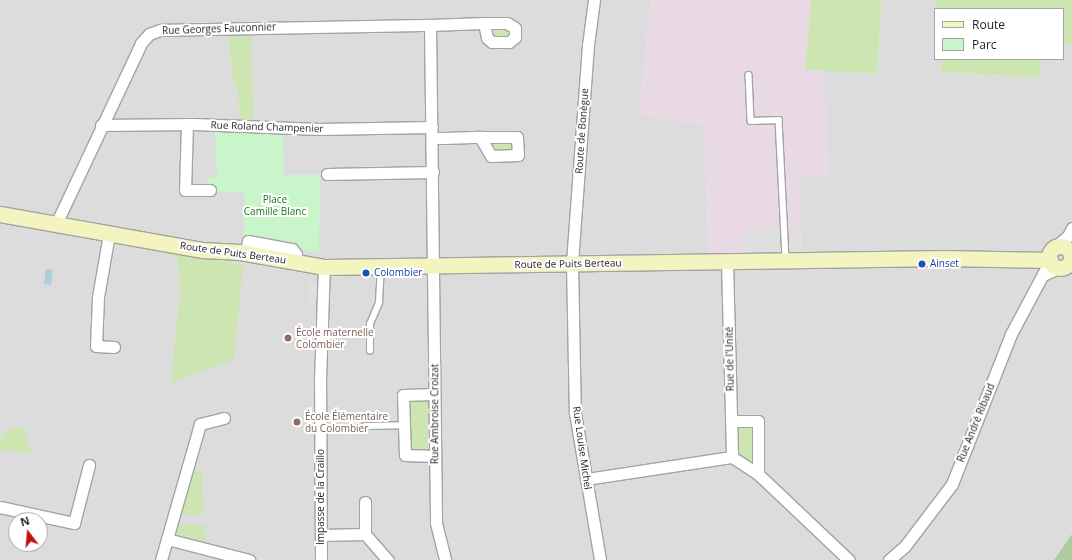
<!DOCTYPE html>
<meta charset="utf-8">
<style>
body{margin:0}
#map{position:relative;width:1072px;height:560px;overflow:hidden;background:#efece6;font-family:"Open Sans",sans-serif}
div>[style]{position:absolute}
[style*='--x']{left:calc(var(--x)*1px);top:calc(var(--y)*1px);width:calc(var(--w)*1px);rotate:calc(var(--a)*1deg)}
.residential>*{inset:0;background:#dddcdc}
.industrial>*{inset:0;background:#e8d9e5}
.grass>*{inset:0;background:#cce5b1}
.forest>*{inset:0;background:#adcb9f}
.park>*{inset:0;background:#c8f5ca}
.parking>*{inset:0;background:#dfdfdf}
.water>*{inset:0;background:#abd0d9}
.roads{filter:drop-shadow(1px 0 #a3a3a3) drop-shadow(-1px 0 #a3a3a3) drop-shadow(0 1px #a3a3a3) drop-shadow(0 -1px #a3a3a3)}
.lane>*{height:5.5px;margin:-2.75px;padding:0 2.75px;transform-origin:2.75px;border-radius:2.75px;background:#fff}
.street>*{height:11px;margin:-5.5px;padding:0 5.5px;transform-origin:5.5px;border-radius:5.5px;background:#fff}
.secondary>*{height:15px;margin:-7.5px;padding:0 7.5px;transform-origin:7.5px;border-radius:7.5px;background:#f3f4bf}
.secondary>.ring{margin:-7.5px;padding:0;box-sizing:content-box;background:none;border:15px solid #f3f4bf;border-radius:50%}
.dots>*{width:11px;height:11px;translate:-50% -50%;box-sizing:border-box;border:2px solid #fff;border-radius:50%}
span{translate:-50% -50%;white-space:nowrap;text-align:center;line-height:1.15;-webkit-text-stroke:4px #fff;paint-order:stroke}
.street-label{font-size:10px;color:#1f1f1f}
.park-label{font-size:10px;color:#15761a}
.transit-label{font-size:10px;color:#164399}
.left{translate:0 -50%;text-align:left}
.education-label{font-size:10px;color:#785e54}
.legend{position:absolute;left:934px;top:8px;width:130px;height:52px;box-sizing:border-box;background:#fff;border:1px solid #a5a5a5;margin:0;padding:5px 7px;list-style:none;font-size:12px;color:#1f1f1f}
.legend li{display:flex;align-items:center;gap:8px;height:20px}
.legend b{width:20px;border:1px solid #a5a5a5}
.north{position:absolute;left:8px;top:512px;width:40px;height:40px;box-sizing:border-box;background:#fff;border:1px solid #a5a5a5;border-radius:50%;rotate:344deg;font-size:11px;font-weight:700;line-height:16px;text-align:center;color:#1f1f1f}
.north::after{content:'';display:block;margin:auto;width:14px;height:18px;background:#be1115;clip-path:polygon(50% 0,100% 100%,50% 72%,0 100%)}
</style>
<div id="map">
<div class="residential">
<i style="clip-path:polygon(evenodd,0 0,651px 0,639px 114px,704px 125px,709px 257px,801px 256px,799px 176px,829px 176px,823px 69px,877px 74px,882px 0,936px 0,935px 59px,941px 59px,942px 72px,1040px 78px,1040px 59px,1063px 59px,1063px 45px,1072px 45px,1072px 534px,1054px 560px,0 560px,0 0,16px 520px,40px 520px,40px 544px,16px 544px,16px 520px)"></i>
</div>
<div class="industrial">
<i style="clip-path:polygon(651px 0,811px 0,805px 70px,823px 69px,830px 176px,799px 177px,801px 256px,709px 257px,704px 125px,639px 114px)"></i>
</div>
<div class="grass">
<i style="clip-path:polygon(811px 0,882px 0,877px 74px,805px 70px)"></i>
<i style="clip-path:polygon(936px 0,1072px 0,1072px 45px,1063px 45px,1063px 9px,936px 9px)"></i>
<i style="clip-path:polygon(506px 27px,509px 29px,509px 38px,493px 39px,489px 32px,492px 28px)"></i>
<i style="clip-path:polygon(229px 36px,251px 36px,254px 120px,240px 119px,238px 90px,232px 74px)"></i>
<i style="clip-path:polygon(941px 59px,1040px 59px,1041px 78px,942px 72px)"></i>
<i style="clip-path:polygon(493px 140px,510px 140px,513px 148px,511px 151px,494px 151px,490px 144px)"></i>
<i style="clip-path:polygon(163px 252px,243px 265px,234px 360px,171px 382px,180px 293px,178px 258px)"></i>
<i style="clip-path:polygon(428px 397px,428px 452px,408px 452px,405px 398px)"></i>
<i style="clip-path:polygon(753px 425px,754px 466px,737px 453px,736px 426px)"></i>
<i style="clip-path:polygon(25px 427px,31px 454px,0 449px,1px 436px,12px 429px)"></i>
<i style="clip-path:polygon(202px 470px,203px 515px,182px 514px,181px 510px,193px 472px)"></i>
<i style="clip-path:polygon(180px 524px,205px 525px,205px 546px,179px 540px,176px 533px,177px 526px)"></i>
</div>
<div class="forest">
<i style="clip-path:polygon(1072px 534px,1072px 560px,1054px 560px)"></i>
</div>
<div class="park">
<i style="clip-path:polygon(215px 131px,283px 135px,284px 175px,320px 175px,319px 253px,244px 237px,244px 192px,216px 192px,209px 185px,208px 178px,217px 178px)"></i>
</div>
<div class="parking">
<i style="clip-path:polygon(798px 227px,799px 258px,738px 258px,743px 229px)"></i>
<i style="clip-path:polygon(310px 281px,317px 282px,316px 304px,309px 304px)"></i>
</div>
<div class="water">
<i style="clip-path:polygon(46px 269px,53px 270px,51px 285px,44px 284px)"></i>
</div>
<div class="roads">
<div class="lane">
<i style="--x:749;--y:75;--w:46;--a:87.5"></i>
<i style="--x:751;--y:121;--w:28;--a:-2"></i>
<i style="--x:779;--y:120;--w:139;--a:87.1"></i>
<i style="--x:370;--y:351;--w:27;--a:-90"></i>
<i style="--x:370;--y:324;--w:23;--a:-67"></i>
<i style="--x:379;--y:303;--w:36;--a:-87"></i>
<i style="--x:365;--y:426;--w:39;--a:-1"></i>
</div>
<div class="street">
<i style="--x:594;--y:0;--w:45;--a:97.6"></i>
<i style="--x:588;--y:45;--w:219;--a:94.2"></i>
<i style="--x:572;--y:263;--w:150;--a:88.9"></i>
<i style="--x:575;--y:413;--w:149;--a:80.3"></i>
<i style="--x:430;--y:25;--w:54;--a:-2.1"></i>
<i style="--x:484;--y:23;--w:23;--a:0"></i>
<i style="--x:507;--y:23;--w:9;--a:32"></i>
<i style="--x:515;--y:28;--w:9;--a:90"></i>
<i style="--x:515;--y:37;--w:8;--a:140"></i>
<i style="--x:509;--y:42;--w:17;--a:180"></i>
<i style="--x:492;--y:42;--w:6;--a:-141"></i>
<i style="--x:487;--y:38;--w:15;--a:-101"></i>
<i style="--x:187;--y:124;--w:66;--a:91.7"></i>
<i style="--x:185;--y:190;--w:25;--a:0"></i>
<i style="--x:101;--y:125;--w:93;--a:-0.6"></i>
<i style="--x:194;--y:124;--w:125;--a:2.3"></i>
<i style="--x:319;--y:129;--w:113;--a:-1"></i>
<i style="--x:432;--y:138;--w:12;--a:0"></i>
<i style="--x:444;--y:138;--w:36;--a:-2"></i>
<i style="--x:480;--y:137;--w:37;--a:0"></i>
<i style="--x:517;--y:137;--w:18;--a:87"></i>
<i style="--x:518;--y:155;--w:27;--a:178"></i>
<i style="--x:491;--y:156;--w:22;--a:-120"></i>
<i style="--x:327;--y:174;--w:106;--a:-1.1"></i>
<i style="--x:56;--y:224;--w:200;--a:-64.8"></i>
<i style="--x:141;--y:43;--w:12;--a:-48"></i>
<i style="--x:149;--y:34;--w:12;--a:-20"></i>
<i style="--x:160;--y:30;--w:270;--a:-1.1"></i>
<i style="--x:430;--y:25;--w:498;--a:89.3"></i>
<i style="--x:436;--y:523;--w:38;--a:76"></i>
<i style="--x:109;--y:234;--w:64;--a:99.9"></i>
<i style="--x:98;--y:297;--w:49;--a:92.3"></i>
<i style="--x:96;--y:346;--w:18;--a:3"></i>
<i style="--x:1055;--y:247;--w:17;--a:-40"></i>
<i style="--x:1068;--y:236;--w:9;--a:-63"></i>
<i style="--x:246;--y:253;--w:12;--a:-81"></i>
<i style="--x:248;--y:241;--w:45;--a:10.3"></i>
<i style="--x:292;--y:249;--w:6;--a:51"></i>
<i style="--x:296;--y:254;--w:8;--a:104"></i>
<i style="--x:727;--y:262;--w:195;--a:88.5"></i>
<i style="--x:732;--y:457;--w:31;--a:33"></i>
<i style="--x:758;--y:474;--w:125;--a:43.4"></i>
<i style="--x:1043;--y:275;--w:17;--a:-24"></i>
<i style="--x:434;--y:394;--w:31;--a:178"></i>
<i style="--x:403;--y:395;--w:60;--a:88.1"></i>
<i style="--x:405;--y:455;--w:30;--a:2"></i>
<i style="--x:224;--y:418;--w:25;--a:166"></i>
<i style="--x:200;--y:424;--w:120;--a:106"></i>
<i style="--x:167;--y:539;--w:85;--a:14.4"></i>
<i style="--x:731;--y:421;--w:27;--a:0"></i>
<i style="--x:758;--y:421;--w:53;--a:90"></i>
<i style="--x:586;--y:479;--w:148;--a:-8.6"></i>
<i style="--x:365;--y:502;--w:32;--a:90"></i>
<i style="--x:0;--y:507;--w:76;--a:12.2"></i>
<i style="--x:74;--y:523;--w:60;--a:-75.5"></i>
<i style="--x:323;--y:535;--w:42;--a:-1.4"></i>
<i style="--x:365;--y:534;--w:35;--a:49"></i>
<i style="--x:161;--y:560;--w:22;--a:-74"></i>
<i style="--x:321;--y:560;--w:180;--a:-90.3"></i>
<i style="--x:320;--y:380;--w:113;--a:-88"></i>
<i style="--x:889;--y:560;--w:21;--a:-41"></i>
<i style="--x:905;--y:546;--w:78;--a:-52.8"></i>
<i style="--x:952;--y:484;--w:161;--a:-68.5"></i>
<i style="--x:1011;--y:334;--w:83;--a:-61.9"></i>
</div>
<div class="secondary">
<i style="--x:0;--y:214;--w:206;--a:10.1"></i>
<i style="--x:203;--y:250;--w:37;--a:3"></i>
<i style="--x:240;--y:252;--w:85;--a:10.1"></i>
<i style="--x:324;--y:267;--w:620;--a:-0.83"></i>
<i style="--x:944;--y:258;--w:106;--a:1.1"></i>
<i class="ring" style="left:1049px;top:246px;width:7px;height:7px"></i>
</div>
</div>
<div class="dots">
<i style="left:922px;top:264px;background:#1a4fb4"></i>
<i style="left:366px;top:273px;background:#1a4fb4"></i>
<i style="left:288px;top:338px;background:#8d6e63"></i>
<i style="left:297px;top:422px;background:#8d6e63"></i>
</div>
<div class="street-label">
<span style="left:219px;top:29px;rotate:-2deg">Rue Georges Fauconnier</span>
<span style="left:267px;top:127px;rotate:2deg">Rue Roland Champenier</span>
<span style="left:582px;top:131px;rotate:-86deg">Route de Bonègue</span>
<span style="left:233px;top:253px;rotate:8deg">Route de Puits Berteau</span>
<span style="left:568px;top:264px;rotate:-1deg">Route de Puits Berteau</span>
<span style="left:730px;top:359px;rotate:-91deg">Rue de l'Unité</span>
<span style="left:435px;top:414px;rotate:-90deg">Rue Ambroise Croizat</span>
<span style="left:976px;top:423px;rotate:-68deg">Rue André Ribaud</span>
<span style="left:582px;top:448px;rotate:82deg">Rue Louise Michel</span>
<span style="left:321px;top:497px;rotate:-90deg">Impasse de la Craillo</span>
</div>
<div class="park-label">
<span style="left:275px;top:205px">Place<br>Camille Blanc</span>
</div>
<div class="transit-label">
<span class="left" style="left:930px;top:264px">Ainset</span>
<span class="left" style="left:374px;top:273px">Colombier</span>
</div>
<div class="education-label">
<span class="left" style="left:296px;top:338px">École maternelle<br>Colombier</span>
<span class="left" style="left:305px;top:422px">École Élémentaire<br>du Colombier</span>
</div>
<ul class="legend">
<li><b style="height:5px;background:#f3f4bf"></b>Route</li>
<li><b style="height:11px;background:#c8f5ca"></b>Parc</li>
</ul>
<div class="north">N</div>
</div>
